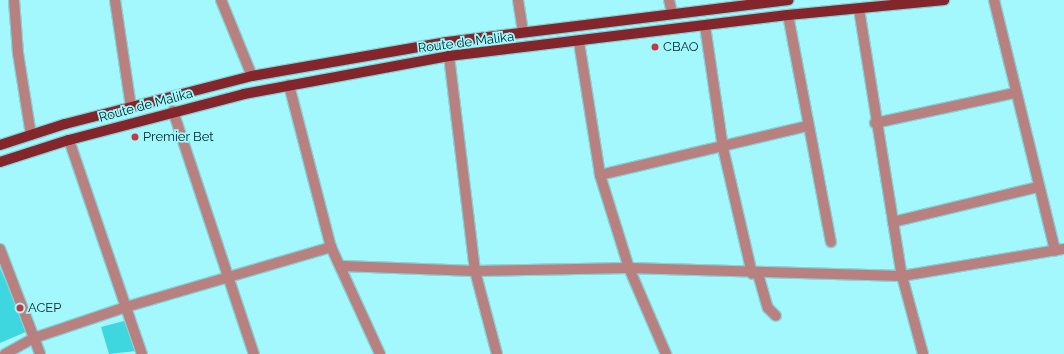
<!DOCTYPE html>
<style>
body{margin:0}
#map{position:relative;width:1064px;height:354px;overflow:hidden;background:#a3f8fe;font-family:Raleway,sans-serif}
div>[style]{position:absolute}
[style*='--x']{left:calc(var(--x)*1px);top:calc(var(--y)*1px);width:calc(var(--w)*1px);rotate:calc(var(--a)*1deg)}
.building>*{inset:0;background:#3ed6df}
.roads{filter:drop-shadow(1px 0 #86d2d7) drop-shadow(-1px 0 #86d2d7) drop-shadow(0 1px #86d2d7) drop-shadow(0 -1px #86d2d7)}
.minor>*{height:10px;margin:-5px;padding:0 5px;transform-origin:5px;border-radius:5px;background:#b8807f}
.major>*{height:10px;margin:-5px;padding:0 5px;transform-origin:5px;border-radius:5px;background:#84242b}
.dots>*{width:11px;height:11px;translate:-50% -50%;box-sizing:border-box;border:2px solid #a3f8fe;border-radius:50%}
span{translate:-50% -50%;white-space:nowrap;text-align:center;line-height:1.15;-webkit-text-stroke:3.5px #a3f8fe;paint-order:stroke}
.street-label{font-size:13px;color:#002426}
.poi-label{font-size:13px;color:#002426}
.left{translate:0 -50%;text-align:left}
</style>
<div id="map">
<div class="building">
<i style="clip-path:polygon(0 268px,28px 331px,0 343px)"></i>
<i style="clip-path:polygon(128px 320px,136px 351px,109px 354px,101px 327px)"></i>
</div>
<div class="roads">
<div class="minor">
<i style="--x:14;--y:0;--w:53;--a:85.7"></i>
<i style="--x:18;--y:53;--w:83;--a:81"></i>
<i style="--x:115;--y:0;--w:108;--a:81.5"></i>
<i style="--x:221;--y:0;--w:82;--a:67.8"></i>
<i style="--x:518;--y:0;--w:31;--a:81"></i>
<i style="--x:669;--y:0;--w:13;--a:77"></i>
<i style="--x:994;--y:0;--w:258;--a:76.3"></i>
<i style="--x:859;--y:9;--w:270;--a:80.9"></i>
<i style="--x:902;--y:276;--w:81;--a:74.9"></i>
<i style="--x:788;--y:15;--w:231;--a:79.3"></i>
<i style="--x:705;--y:26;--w:123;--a:81.6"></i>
<i style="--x:723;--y:148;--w:129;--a:77"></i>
<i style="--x:579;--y:42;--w:135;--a:81"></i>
<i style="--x:600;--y:175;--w:97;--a:72.7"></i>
<i style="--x:629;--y:268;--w:94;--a:66.7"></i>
<i style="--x:449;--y:56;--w:217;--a:83.1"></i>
<i style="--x:475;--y:271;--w:86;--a:75.2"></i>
<i style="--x:289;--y:85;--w:167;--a:75.5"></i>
<i style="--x:331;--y:247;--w:118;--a:65.4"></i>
<i style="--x:173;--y:111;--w:256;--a:71.6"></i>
<i style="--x:875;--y:123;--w:143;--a:-12.1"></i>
<i style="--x:69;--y:140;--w:226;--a:71.2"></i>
<i style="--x:600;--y:175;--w:214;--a:-13.3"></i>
<i style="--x:893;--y:222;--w:149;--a:-13.6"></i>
<i style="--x:0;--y:249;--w:112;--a:69.1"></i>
<i style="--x:342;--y:266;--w:133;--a:2.2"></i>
<i style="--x:475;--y:271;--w:154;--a:-1.1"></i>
<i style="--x:629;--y:268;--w:273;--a:1.7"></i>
<i style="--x:902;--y:276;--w:164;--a:-9.5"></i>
<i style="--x:758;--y:274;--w:35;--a:74"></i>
<i style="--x:768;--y:308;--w:11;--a:45"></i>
<i style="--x:5;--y:354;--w:33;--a:-29"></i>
<i style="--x:34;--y:338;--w:97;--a:-18.6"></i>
<i style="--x:126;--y:307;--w:214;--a:-16.3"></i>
</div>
<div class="major">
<i style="--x:0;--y:145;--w:68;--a:-17.9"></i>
<i style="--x:65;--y:124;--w:193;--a:-14.4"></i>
<i style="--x:252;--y:76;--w:198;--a:-9.9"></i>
<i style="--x:447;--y:42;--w:344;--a:-7"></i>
<i style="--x:0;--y:162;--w:72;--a:-17.7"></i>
<i style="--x:69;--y:140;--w:181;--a:-14.7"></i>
<i style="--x:244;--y:94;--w:208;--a:-10.5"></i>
<i style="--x:449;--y:56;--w:341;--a:-6.9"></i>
<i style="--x:788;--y:15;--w:157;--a:-5.5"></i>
</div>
</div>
<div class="dots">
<i style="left:655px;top:47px;background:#c63643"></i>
<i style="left:135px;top:137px;background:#c63643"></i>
<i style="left:20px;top:308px;background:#c63643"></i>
</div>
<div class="street-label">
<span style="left:466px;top:43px;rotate:-7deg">Route de Malika</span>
<span style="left:146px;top:106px;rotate:-15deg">Route de Malika</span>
</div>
<div class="poi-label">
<span class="left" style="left:663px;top:47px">CBAO</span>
<span class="left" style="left:143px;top:137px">Premier Bet</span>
<span class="left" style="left:28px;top:308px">ACEP</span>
</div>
</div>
